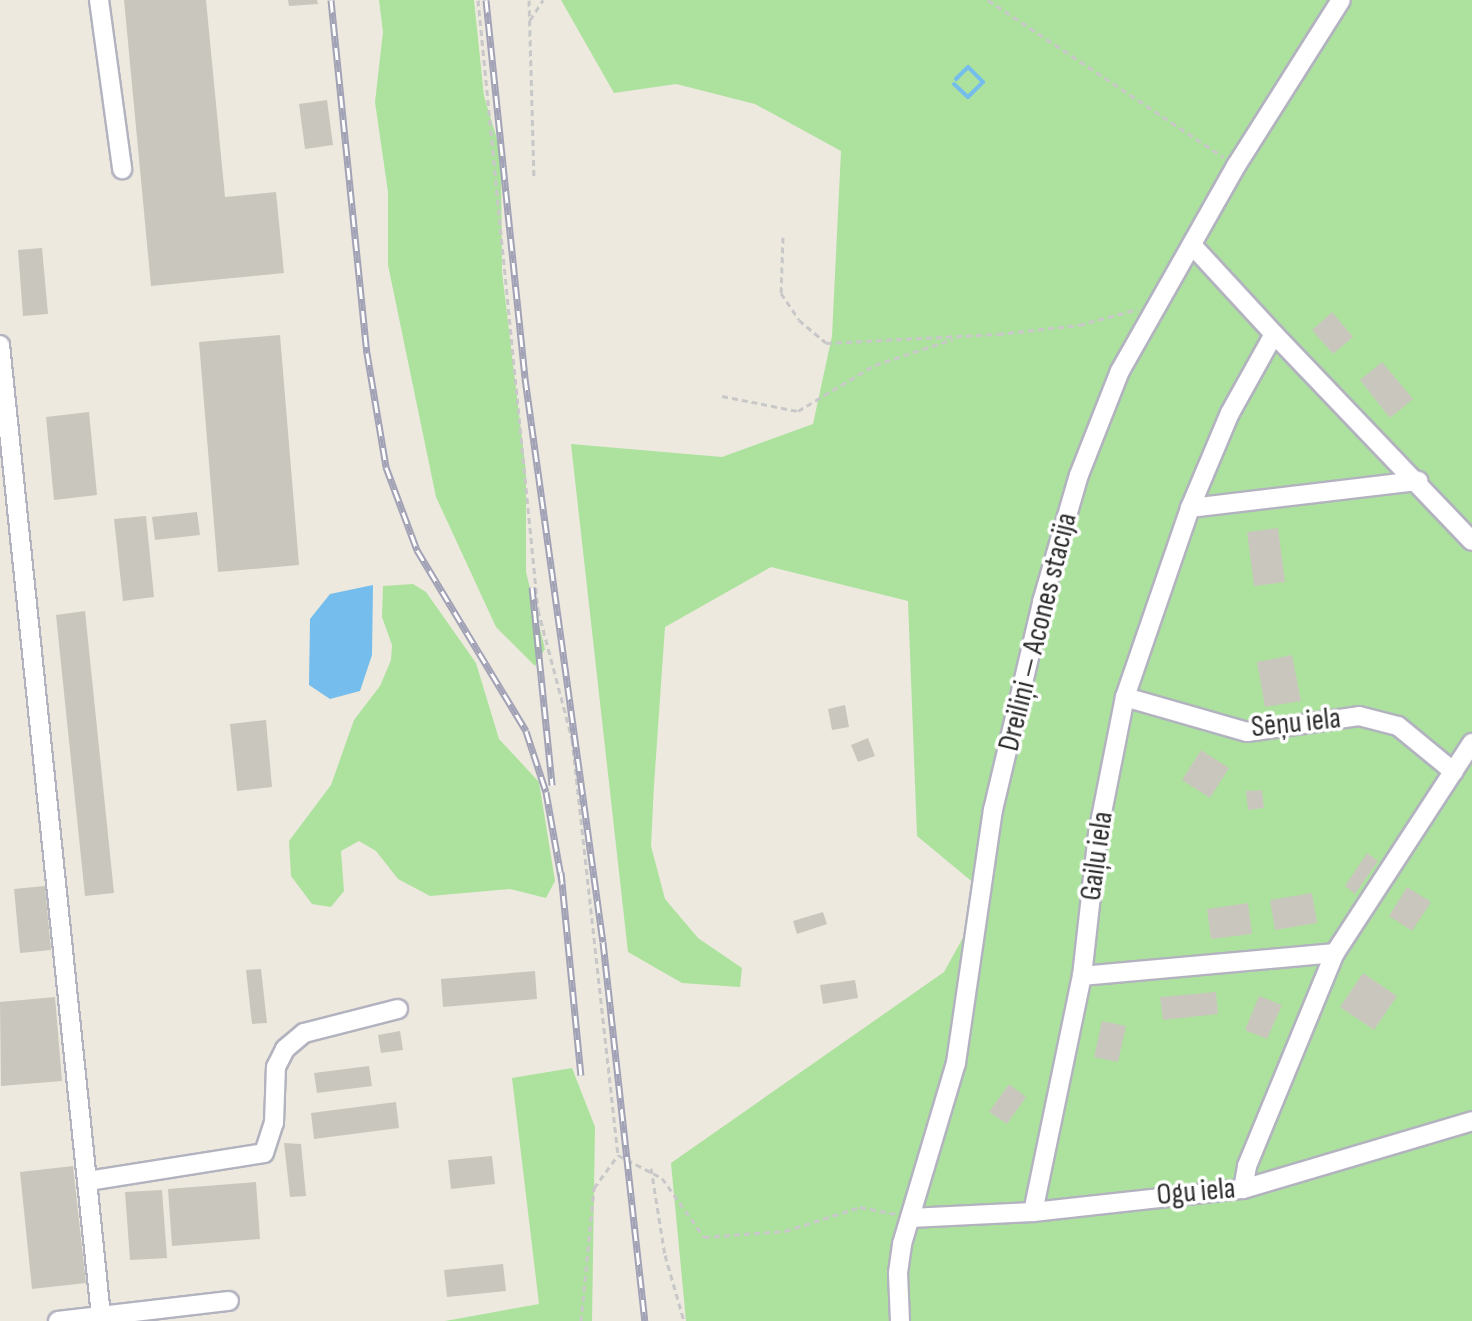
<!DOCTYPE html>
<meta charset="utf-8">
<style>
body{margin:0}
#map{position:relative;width:1472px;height:1321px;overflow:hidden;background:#ede9df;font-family:"Sofia Sans Condensed",sans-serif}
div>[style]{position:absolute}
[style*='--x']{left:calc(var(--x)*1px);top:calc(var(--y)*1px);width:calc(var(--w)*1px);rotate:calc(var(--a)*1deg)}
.green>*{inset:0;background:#ace29d}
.water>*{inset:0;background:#75bdec}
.stream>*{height:4px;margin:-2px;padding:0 2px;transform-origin:2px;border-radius:2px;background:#75bdec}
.building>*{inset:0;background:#c9c7bd}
.path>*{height:3px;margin-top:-1.5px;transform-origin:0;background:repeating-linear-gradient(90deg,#c8c8c8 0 6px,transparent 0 10px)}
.roads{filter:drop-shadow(2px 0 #b2b3bf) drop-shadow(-2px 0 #b2b3bf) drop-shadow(0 2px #b2b3bf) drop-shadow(0 -2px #b2b3bf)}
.minor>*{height:18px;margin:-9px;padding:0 9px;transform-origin:9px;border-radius:9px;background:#fff}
.rail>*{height:7px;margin-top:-3.5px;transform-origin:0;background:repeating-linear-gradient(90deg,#fff 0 12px,#a2a2b6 0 24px);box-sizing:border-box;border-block:2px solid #a2a2b6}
span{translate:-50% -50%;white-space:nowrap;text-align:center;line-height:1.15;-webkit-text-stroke:7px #fff;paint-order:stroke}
.street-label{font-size:30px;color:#2c2c2c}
</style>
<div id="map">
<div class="green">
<i style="clip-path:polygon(379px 0,474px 0,484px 96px,501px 152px,502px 272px,526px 472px,526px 572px,545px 649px,535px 666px,496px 627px,436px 497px,388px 265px,388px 192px,375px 102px,383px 32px)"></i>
<i style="clip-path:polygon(561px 0,1472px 0,1472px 1321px,686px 1321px,671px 1163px,944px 972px,987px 894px,917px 836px,908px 601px,771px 567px,665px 627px,654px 785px,651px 846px,665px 899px,698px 938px,742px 968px,740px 987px,682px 983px,628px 952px,571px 444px,722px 457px,813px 424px,832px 336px,841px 151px,755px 104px,676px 84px,614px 93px)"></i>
<i style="clip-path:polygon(413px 584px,426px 592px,476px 663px,499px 739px,539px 782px,555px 881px,546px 898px,510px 889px,430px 896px,398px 879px,376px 851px,359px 841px,341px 851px,344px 891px,331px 907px,312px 904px,291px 876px,289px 841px,331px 785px,354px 720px,380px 686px,391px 660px,392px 645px,382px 617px,383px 586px)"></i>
<i style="clip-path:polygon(572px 1068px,595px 1127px,592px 1321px,445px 1321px,539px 1304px,512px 1078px)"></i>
</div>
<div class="water">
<i style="clip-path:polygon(373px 585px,372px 655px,360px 691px,330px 699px,309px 685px,310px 619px,330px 594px)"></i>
</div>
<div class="stream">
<i style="--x:954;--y:84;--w:19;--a:43"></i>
<i style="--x:968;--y:97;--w:21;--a:-45"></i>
<i style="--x:983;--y:82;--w:21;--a:-135"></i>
<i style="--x:968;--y:67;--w:17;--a:135"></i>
</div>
<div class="building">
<i style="clip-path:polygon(124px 0,206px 0,225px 197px,276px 192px,284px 273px,151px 286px)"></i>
<i style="clip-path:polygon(288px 0,317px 0,318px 4px,289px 6px)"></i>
<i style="clip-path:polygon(327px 100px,333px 145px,305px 149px,299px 104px)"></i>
<i style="clip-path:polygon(42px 248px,48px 314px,23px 316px,18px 250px)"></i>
<i style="clip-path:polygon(1332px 312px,1353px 337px,1333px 354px,1312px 330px)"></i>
<i style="clip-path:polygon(280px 335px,299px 565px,218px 572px,199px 342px)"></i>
<i style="clip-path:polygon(1382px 362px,1413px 399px,1390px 418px,1360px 380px)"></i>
<i style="clip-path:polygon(89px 412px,97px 495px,54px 500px,46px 417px)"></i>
<i style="clip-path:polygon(197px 512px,200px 535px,155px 540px,152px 517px)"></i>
<i style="clip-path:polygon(146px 516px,154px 597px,123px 601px,114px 519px)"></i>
<i style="clip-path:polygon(1278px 528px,1285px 582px,1254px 586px,1247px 532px)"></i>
<i style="clip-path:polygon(85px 611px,114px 893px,85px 896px,56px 615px)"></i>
<i style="clip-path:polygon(1292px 655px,1301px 701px,1265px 707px,1257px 662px)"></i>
<i style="clip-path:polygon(845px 705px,849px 727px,832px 730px,828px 709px)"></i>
<i style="clip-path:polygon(266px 720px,272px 787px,237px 791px,230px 724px)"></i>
<i style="clip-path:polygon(868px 738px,875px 756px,858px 762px,851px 745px)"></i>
<i style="clip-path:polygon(1201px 750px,1229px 768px,1210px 798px,1182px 780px)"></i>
<i style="clip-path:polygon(1262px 790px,1264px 808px,1248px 810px,1246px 791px)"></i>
<i style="clip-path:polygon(1367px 853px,1378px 861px,1355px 894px,1345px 886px)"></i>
<i style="clip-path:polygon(45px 886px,51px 950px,20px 953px,14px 889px)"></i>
<i style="clip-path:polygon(1407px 887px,1431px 902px,1412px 931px,1389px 916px)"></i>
<i style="clip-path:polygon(1312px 893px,1317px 923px,1275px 930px,1270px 900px)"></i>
<i style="clip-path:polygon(1248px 903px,1252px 934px,1211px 939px,1207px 909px)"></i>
<i style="clip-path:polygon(823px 912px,827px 924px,797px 934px,793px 921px)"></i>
<i style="clip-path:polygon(261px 969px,267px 1023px,252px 1024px,246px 970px)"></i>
<i style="clip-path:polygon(535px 971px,537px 999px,443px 1007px,441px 979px)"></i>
<i style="clip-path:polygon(1363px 973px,1397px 996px,1374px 1030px,1340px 1007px)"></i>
<i style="clip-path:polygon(855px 980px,858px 998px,823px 1004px,820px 985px)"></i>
<i style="clip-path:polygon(1216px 992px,1218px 1014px,1163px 1020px,1160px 997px)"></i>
<i style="clip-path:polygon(1259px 996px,1282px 1005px,1267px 1039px,1245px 1030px)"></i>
<i style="clip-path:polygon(55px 997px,62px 1081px,1px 1086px,0 1002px)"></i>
<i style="clip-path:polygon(1102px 1021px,1126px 1026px,1118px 1062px,1094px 1057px)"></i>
<i style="clip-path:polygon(400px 1031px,403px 1050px,381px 1053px,378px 1035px)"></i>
<i style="clip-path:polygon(369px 1066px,372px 1086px,317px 1093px,314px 1073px)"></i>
<i style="clip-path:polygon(1009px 1084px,1026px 1097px,1007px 1124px,989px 1112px)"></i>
<i style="clip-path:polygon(396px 1102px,399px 1128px,314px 1139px,311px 1113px)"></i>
<i style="clip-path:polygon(284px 1143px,301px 1144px,306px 1196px,290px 1197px)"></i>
<i style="clip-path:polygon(492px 1156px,495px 1184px,451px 1189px,448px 1160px)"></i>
<i style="clip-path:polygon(73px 1166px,86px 1283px,32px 1289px,20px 1172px)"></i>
<i style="clip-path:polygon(256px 1182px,260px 1239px,172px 1246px,168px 1189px)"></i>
<i style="clip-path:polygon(162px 1190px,167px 1258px,130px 1260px,125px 1192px)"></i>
<i style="clip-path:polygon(503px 1264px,506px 1291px,447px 1297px,444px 1270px)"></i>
</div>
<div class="path">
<i style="--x:478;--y:0;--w:613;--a:84.38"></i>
<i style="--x:538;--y:610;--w:133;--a:75.2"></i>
<i style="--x:572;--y:739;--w:419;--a:83.7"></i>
<i style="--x:529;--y:0;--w:178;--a:88.4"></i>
<i style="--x:988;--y:0;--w:283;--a:33.7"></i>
<i style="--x:530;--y:20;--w:24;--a:-57"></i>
<i style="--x:783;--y:237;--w:56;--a:92"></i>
<i style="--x:781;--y:293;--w:32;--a:56"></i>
<i style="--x:799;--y:320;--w:35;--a:40"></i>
<i style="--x:826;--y:343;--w:172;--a:-3"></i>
<i style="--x:998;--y:334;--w:81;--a:-6.3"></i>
<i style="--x:1079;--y:325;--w:61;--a:-15.2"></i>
<i style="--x:722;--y:396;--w:77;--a:11.2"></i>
<i style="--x:798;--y:411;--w:90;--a:-30.9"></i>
<i style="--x:875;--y:365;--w:82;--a:-18.4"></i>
<i style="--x:651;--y:1168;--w:88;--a:80.9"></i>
<i style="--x:665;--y:1255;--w:69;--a:73.9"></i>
<i style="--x:581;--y:1321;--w:134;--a:-84.4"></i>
<i style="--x:594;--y:1188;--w:41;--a:-54"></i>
<i style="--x:618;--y:1155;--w:50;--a:27.6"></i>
<i style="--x:662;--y:1178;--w:72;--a:54.6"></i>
<i style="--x:704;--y:1237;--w:81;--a:-4.2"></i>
<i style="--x:785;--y:1231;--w:79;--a:-17.7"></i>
<i style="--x:860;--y:1207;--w:36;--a:11"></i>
</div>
<div class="roads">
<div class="minor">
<i style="--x:99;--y:0;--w:171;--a:82.2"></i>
<i style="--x:1192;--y:245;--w:121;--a:47.3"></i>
<i style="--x:0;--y:345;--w:976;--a:84.06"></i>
<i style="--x:1190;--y:508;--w:230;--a:-6.8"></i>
<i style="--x:1125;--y:697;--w:127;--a:16"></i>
<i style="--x:1247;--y:732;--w:113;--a:-8.1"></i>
<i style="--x:1359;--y:716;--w:40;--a:14.4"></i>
<i style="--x:1398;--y:726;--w:72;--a:39.4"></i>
<i style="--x:1082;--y:976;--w:254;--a:-5.2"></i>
<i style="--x:88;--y:1181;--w:178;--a:-9"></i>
<i style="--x:264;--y:1153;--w:32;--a:-72"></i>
<i style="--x:274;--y:1123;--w:56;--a:-88"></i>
<i style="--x:276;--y:1067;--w:20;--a:-63"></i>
<i style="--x:285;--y:1049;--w:25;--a:-40"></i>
<i style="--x:304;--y:1033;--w:97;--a:-14.3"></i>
<i style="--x:1243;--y:1189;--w:23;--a:-80"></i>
<i style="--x:1247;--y:1166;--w:230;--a:-67.6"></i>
<i style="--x:1335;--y:953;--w:251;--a:-56.9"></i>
<i style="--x:1033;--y:1212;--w:241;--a:-78.3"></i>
<i style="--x:1082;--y:976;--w:144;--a:-83.6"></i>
<i style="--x:1098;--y:833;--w:139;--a:-78.8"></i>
<i style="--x:1125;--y:697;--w:200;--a:-71"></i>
<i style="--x:1190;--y:508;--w:103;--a:-67.2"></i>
<i style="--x:1230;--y:413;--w:90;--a:-60.9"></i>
<i style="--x:1274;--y:334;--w:286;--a:46.3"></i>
<i style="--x:910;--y:1218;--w:123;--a:-2.8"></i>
<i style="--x:1033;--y:1212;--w:211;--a:-6.3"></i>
<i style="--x:1243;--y:1189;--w:239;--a:-16.5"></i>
<i style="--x:58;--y:1321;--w:172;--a:-6.7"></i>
<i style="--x:900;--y:1321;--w:48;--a:-92.4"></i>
<i style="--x:898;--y:1273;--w:29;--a:-82"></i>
<i style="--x:902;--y:1244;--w:189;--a:-73.4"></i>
<i style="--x:956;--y:1063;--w:256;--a:-81.7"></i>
<i style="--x:993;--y:810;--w:214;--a:-76.7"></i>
<i style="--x:1042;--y:602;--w:132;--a:-73.8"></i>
<i style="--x:1079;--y:475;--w:112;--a:-68.5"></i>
<i style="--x:1120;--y:371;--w:236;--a:-60.5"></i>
<i style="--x:1236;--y:166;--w:196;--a:-57.7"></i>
</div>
</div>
<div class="rail">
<i style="--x:331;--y:0;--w:355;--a:84.2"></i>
<i style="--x:367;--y:353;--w:116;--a:80.5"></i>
<i style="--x:386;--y:467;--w:89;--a:69.5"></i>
<i style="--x:417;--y:550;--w:211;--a:58.9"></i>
<i style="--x:526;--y:731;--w:64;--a:71.8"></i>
<i style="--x:546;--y:792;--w:91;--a:79.9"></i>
<i style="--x:486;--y:0;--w:380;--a:84.1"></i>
<i style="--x:525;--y:378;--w:569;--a:82.13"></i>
<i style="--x:603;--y:942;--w:381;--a:83.7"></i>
<i style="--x:532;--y:587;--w:199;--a:84.2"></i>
<i style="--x:561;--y:872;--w:204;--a:84.4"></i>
</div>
<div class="street-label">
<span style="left:1038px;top:632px;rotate:-76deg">Dreiliņi — Acones stacija</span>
<span style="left:1296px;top:723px;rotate:-6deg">Sēņu iela</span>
<span style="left:1097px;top:856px;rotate:-82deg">Gaiļu iela</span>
<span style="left:1196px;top:1192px;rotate:-5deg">Ogu iela</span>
</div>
</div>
